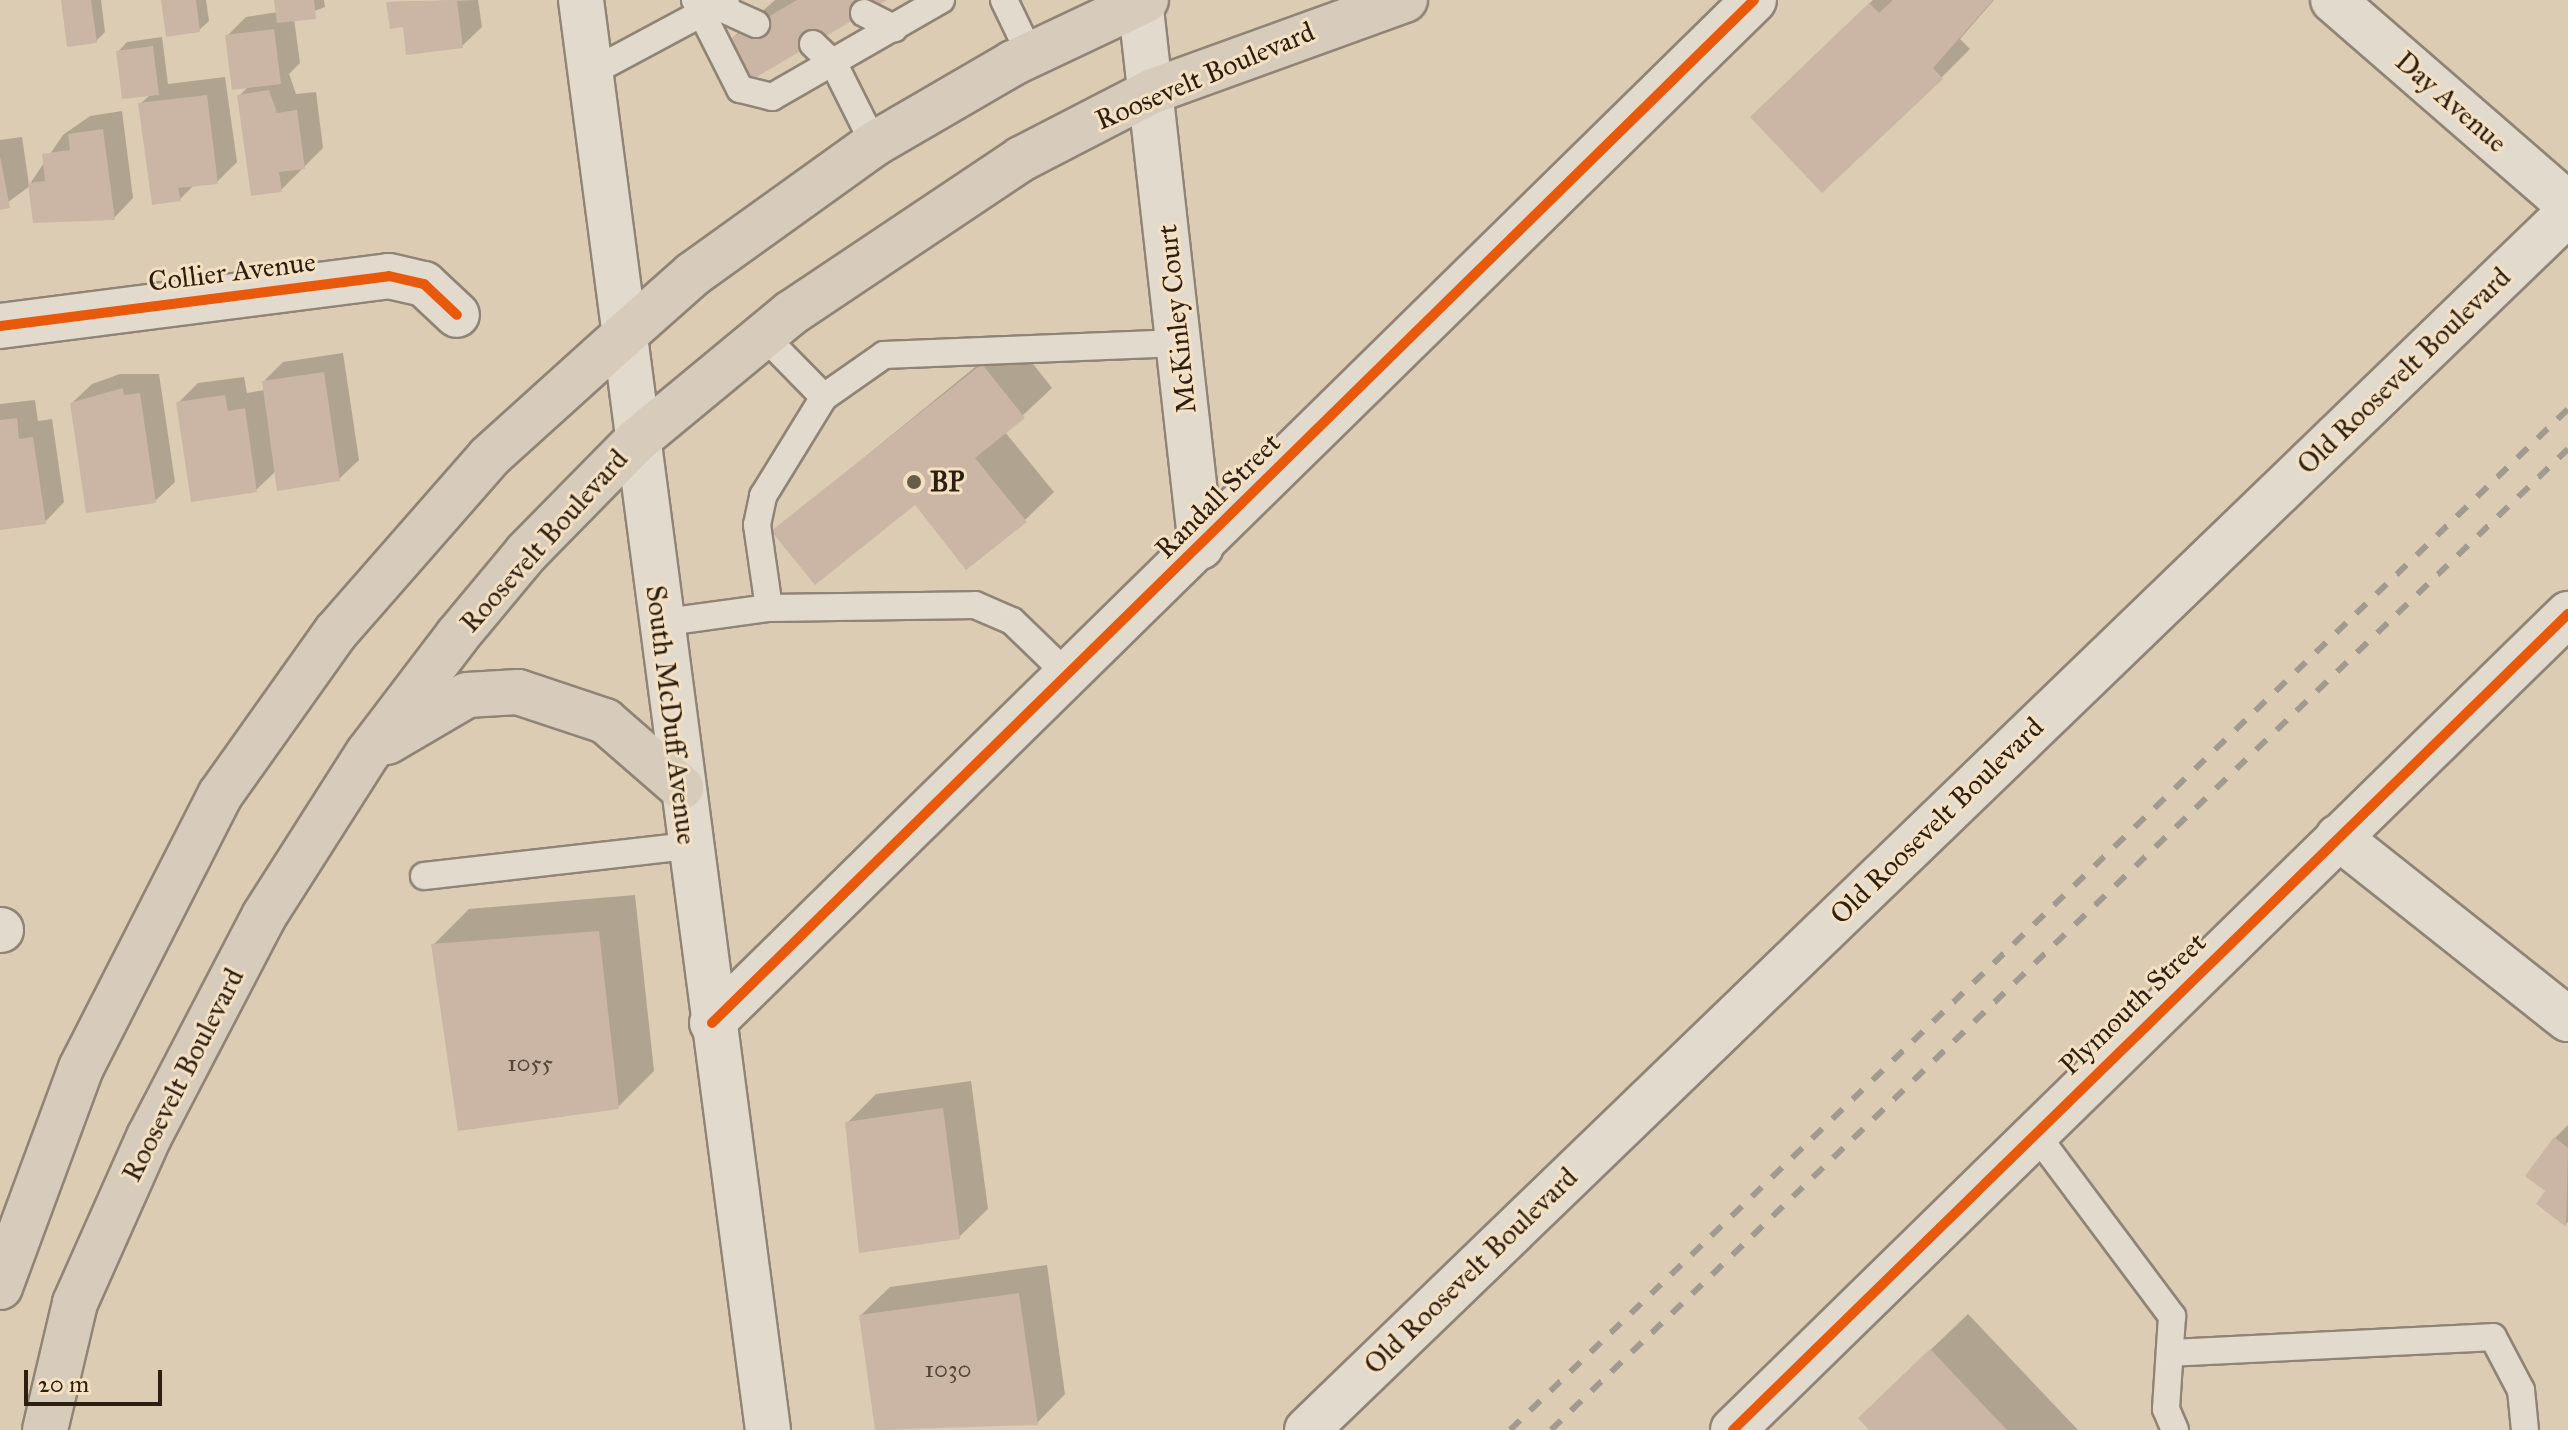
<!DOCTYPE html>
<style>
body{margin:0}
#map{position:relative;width:2568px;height:1430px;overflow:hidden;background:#ddccb4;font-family:"IM FELL Great Primer",serif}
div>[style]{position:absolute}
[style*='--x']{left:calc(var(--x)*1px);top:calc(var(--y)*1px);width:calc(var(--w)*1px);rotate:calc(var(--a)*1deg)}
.shadow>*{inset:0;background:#0003}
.building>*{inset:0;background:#cbb6a5}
.roads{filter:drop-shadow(2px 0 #8f8475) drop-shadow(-2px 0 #8f8475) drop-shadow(0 2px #8f8475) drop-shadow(0 -2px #8f8475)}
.service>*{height:26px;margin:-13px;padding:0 13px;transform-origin:13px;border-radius:13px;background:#e3dace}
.minor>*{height:44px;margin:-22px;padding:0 22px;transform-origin:22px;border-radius:22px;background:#e3dace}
.secondary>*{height:44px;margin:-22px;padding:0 22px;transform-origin:22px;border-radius:22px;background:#e3dace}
.trunk>*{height:44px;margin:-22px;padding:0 22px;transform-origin:22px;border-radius:22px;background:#d7cbbb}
.motorway>*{height:44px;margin:-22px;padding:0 22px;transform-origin:22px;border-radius:22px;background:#d7cbbb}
.rail>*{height:6px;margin-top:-3px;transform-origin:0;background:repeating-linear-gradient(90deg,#a29a8f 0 14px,transparent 0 28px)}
.cycleway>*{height:10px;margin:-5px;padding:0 5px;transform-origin:5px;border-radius:5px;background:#e8590c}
.dots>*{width:22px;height:22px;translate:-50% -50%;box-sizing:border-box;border:4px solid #f4e0c3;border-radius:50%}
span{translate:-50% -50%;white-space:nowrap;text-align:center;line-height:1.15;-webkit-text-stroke:6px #f4e0c3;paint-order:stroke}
.number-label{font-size:24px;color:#544637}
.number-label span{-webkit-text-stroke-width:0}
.street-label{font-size:28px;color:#2c1f11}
.poi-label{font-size:28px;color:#2c1f11;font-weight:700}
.left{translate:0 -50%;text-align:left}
.scale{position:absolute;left:24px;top:1370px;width:138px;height:36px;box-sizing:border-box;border:4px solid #2c1f11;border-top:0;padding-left:10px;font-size:24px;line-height:28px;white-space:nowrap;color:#2c1f11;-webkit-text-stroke:6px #f4e0c3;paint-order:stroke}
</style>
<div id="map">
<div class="shadow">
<i style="clip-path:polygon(63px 0,101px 0,105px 32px,96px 41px)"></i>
<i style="clip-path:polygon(163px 0,206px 0,209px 21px,199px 30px)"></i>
<i style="clip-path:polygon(276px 0,324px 0,325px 7px,294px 19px,300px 63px,289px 74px,296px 94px,316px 92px,323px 148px,281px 190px,239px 96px,249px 86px,227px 36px,246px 17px,278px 12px)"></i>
<i style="clip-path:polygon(478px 0,482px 27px,462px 46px,405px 25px,388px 2px)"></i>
<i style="clip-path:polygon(775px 0,883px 0,728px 42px)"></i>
<i style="clip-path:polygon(1873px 0,1994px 0,1960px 39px,1970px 49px,1942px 77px,1781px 88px)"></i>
<i style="clip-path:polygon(162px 37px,168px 84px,225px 77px,237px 162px,217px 182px,194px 185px,180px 199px,140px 104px,151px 94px,118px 52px,127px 42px)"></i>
<i style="clip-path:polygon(122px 111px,133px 198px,114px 218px,30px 186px,0 208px,0 140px,22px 137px,29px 185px,63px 135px,90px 116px)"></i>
<i style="clip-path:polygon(1012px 337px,1052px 388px,1005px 432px,1054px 492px,1025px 520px,915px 503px,774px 531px)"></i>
<i style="clip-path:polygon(343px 353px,359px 460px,339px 479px,277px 470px,256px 490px,178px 403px,198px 383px,244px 377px,247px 393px,265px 390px,264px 381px,283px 362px)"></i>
<i style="clip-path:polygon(120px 374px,159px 374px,175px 482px,155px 501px,72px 403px,92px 384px)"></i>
<i style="clip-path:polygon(35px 400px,38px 421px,52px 419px,64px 502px,45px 522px,0 528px,0 404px)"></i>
<i style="clip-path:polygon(635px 895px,654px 1071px,618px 1107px,433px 945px,469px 909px)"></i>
<i style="clip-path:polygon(971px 1081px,988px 1209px,959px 1237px,847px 1123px,876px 1094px)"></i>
<i style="clip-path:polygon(2568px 1125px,2568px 1222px,2566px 1224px,2548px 1191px,2555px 1138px)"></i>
<i style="clip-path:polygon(1047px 1265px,1065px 1394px,1037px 1423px,877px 1430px,861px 1315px,890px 1287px)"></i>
<i style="clip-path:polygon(1968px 1314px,2078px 1430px,1872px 1430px,1897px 1382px)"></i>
</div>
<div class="building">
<i style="clip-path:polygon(61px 0,91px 0,97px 43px,67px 47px)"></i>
<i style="clip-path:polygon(161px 0,196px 0,200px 32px,166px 37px)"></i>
<i style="clip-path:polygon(274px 0,314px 0,316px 19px,277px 23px)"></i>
<i style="clip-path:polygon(457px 0,463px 48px,406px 55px,403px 27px,390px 29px,386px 2px)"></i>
<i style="clip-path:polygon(797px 0,887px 0,748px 82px,725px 42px)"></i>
<i style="clip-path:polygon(1893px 0,1993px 0,1933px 68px,1943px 79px,1822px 193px,1750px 117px,1869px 3px,1879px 13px)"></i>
<i style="clip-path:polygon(274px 29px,281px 84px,232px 90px,225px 35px)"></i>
<i style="clip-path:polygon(153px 46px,159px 95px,122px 99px,116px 51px)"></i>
<i style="clip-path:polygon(269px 90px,277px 113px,297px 110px,305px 169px,279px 172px,282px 192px,251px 196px,237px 95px)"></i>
<i style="clip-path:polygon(207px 95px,218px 184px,178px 188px,181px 201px,152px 205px,138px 103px)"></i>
<i style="clip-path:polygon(103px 129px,115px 220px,33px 223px,28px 183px,45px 181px,42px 154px,70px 150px,68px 134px)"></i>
<i style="clip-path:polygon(0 156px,10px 208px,0 210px)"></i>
<i style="clip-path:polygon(982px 364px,1025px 418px,975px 458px,1027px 522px,966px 570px,915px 505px,815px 585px,771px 531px)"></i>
<i style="clip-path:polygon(324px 372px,340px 481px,277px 491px,262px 381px)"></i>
<i style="clip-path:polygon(123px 388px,124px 395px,140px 393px,156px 503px,86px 513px,70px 403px)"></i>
<i style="clip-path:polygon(225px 395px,228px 411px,245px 408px,257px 492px,191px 502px,176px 402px)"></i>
<i style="clip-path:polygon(17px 418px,19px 439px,33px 437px,46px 524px,0 530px,0 420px)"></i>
<i style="clip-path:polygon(599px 931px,619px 1109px,458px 1131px,431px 944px)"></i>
<i style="clip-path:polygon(943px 1108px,960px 1239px,859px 1253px,845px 1122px)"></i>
<i style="clip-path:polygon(2554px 1137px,2568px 1148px,2566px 1227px,2536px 1204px,2545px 1191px,2525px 1176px)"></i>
<i style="clip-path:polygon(1019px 1293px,1038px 1425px,875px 1430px,859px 1315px)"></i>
<i style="clip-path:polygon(1930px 1349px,2007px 1430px,1869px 1430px,1858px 1418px)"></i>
</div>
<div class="roads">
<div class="service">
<i style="--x:695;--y:0;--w:100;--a:63.2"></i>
<i style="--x:740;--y:89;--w:33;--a:14"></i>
<i style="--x:772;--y:97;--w:195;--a:-29.9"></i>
<i style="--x:1004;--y:0;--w:60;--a:64.3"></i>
<i style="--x:716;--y:6;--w:44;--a:24.2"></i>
<i style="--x:864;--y:13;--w:34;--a:27"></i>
<i style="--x:813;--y:44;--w:29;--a:44"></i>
<i style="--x:834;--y:64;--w:89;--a:63.4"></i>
<i style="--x:590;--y:73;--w:154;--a:-28.2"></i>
<i style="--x:763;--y:335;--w:87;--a:45.5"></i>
<i style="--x:824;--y:397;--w:73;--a:-35"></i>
<i style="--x:884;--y:355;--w:296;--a:-2.3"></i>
<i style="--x:769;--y:608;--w:84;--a:-98.2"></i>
<i style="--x:757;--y:525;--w:30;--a:-78"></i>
<i style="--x:763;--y:496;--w:116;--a:-58.4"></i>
<i style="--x:659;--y:623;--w:111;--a:-7.8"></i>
<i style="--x:769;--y:608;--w:206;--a:-0.8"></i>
<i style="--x:975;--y:605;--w:40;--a:23.4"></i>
<i style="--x:1012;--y:621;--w:79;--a:44"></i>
<i style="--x:424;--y:876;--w:267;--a:-6.5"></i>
<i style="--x:2035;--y:1133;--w:229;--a:53.2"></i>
<i style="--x:2172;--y:1316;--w:93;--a:93.7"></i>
<i style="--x:2166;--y:1409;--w:23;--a:67"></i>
<i style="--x:2170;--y:1353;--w:323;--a:-2.8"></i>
<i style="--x:2493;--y:1337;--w:60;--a:62.2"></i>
<i style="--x:2521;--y:1390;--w:40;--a:84.3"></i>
</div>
<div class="minor">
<i style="--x:1140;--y:0;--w:550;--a:83.64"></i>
<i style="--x:2333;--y:0;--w:311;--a:41"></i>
<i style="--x:0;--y:326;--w:392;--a:-7.3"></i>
<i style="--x:389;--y:276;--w:36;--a:13"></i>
<i style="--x:424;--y:284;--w:45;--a:43.2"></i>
<i style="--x:2338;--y:837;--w:293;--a:38.4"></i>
<i style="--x:0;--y:930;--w:1;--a:0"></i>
<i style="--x:712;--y:1023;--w:1460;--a:-44.47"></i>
<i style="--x:1733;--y:1430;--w:1168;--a:-44.34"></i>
</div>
<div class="secondary">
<i style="--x:581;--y:0;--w:1442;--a:82.55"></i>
<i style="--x:1307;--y:1430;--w:1752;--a:-43.98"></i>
</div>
<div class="trunk">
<i style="--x:622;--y:337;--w:95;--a:-41.6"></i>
<i style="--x:693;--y:274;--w:223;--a:-35.7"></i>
<i style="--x:874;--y:144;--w:161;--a:-30.2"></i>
<i style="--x:1013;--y:63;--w:147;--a:-25.3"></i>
<i style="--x:635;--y:442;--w:202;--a:-39.6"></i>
<i style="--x:791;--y:313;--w:277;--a:-33.8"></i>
<i style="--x:1021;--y:159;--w:148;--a:-27.3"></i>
<i style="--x:1153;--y:91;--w:268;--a:-19.9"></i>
</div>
<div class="motorway">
<i style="--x:387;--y:742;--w:93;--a:-30.4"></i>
<i style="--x:467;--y:695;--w:51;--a:-3.4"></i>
<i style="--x:518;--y:692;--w:92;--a:18.4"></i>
<i style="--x:605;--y:721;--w:101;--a:41"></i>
<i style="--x:0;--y:1287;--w:233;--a:-69.7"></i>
<i style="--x:81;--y:1068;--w:306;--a:-63"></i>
<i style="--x:220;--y:795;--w:200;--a:-54.6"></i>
<i style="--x:336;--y:632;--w:232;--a:-48.8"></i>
<i style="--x:489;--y:457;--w:179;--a:-42.1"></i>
<i style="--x:45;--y:1430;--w:130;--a:-76.7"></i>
<i style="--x:75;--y:1303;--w:182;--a:-66"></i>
<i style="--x:149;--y:1137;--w:249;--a:-62.5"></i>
<i style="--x:264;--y:916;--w:193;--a:-57.5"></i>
<i style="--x:368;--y:753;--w:147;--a:-52.7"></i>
<i style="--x:457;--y:636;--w:109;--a:-50.2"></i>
<i style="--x:527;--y:552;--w:154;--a:-45.5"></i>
</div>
</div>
<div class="rail">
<i style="--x:1510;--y:1430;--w:1470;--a:-43.98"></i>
<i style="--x:1551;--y:1430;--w:1413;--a:-43.97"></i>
</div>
<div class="cycleway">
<i style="--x:0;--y:326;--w:392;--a:-7.3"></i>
<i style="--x:389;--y:276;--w:36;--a:13"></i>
<i style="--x:424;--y:284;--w:45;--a:43.2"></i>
<i style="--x:712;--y:1023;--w:1460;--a:-44.47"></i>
<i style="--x:1733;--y:1430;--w:1168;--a:-44.34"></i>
</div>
<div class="dots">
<i style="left:914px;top:482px;background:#6a5c4a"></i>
</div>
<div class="number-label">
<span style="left:530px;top:1064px">1055</span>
<span style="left:948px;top:1370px">1030</span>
</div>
<div class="street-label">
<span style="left:1205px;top:76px;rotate:-23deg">Roosevelt Boulevard</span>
<span style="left:2451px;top:102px;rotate:41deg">Day Avenue</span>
<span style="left:232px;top:272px;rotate:-7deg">Collier Avenue</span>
<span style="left:1177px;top:319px;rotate:-96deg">McKinley Court</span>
<span style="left:2404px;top:371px;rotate:-44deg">Old Roosevelt Boulevard</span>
<span style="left:1218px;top:496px;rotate:-45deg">Randall Street</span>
<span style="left:544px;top:541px;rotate:-48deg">Roosevelt Boulevard</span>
<span style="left:671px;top:715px;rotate:83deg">South McDuff Avenue</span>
<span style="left:1937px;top:821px;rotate:-44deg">Old Roosevelt Boulevard</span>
<span style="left:2133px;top:1004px;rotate:-44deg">Plymouth Street</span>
<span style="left:183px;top:1075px;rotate:-63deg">Roosevelt Boulevard</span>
<span style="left:1471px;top:1271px;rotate:-44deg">Old Roosevelt Boulevard</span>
</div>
<div class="poi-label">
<span class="left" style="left:930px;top:482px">BP</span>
</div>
<div class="scale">20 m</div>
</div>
